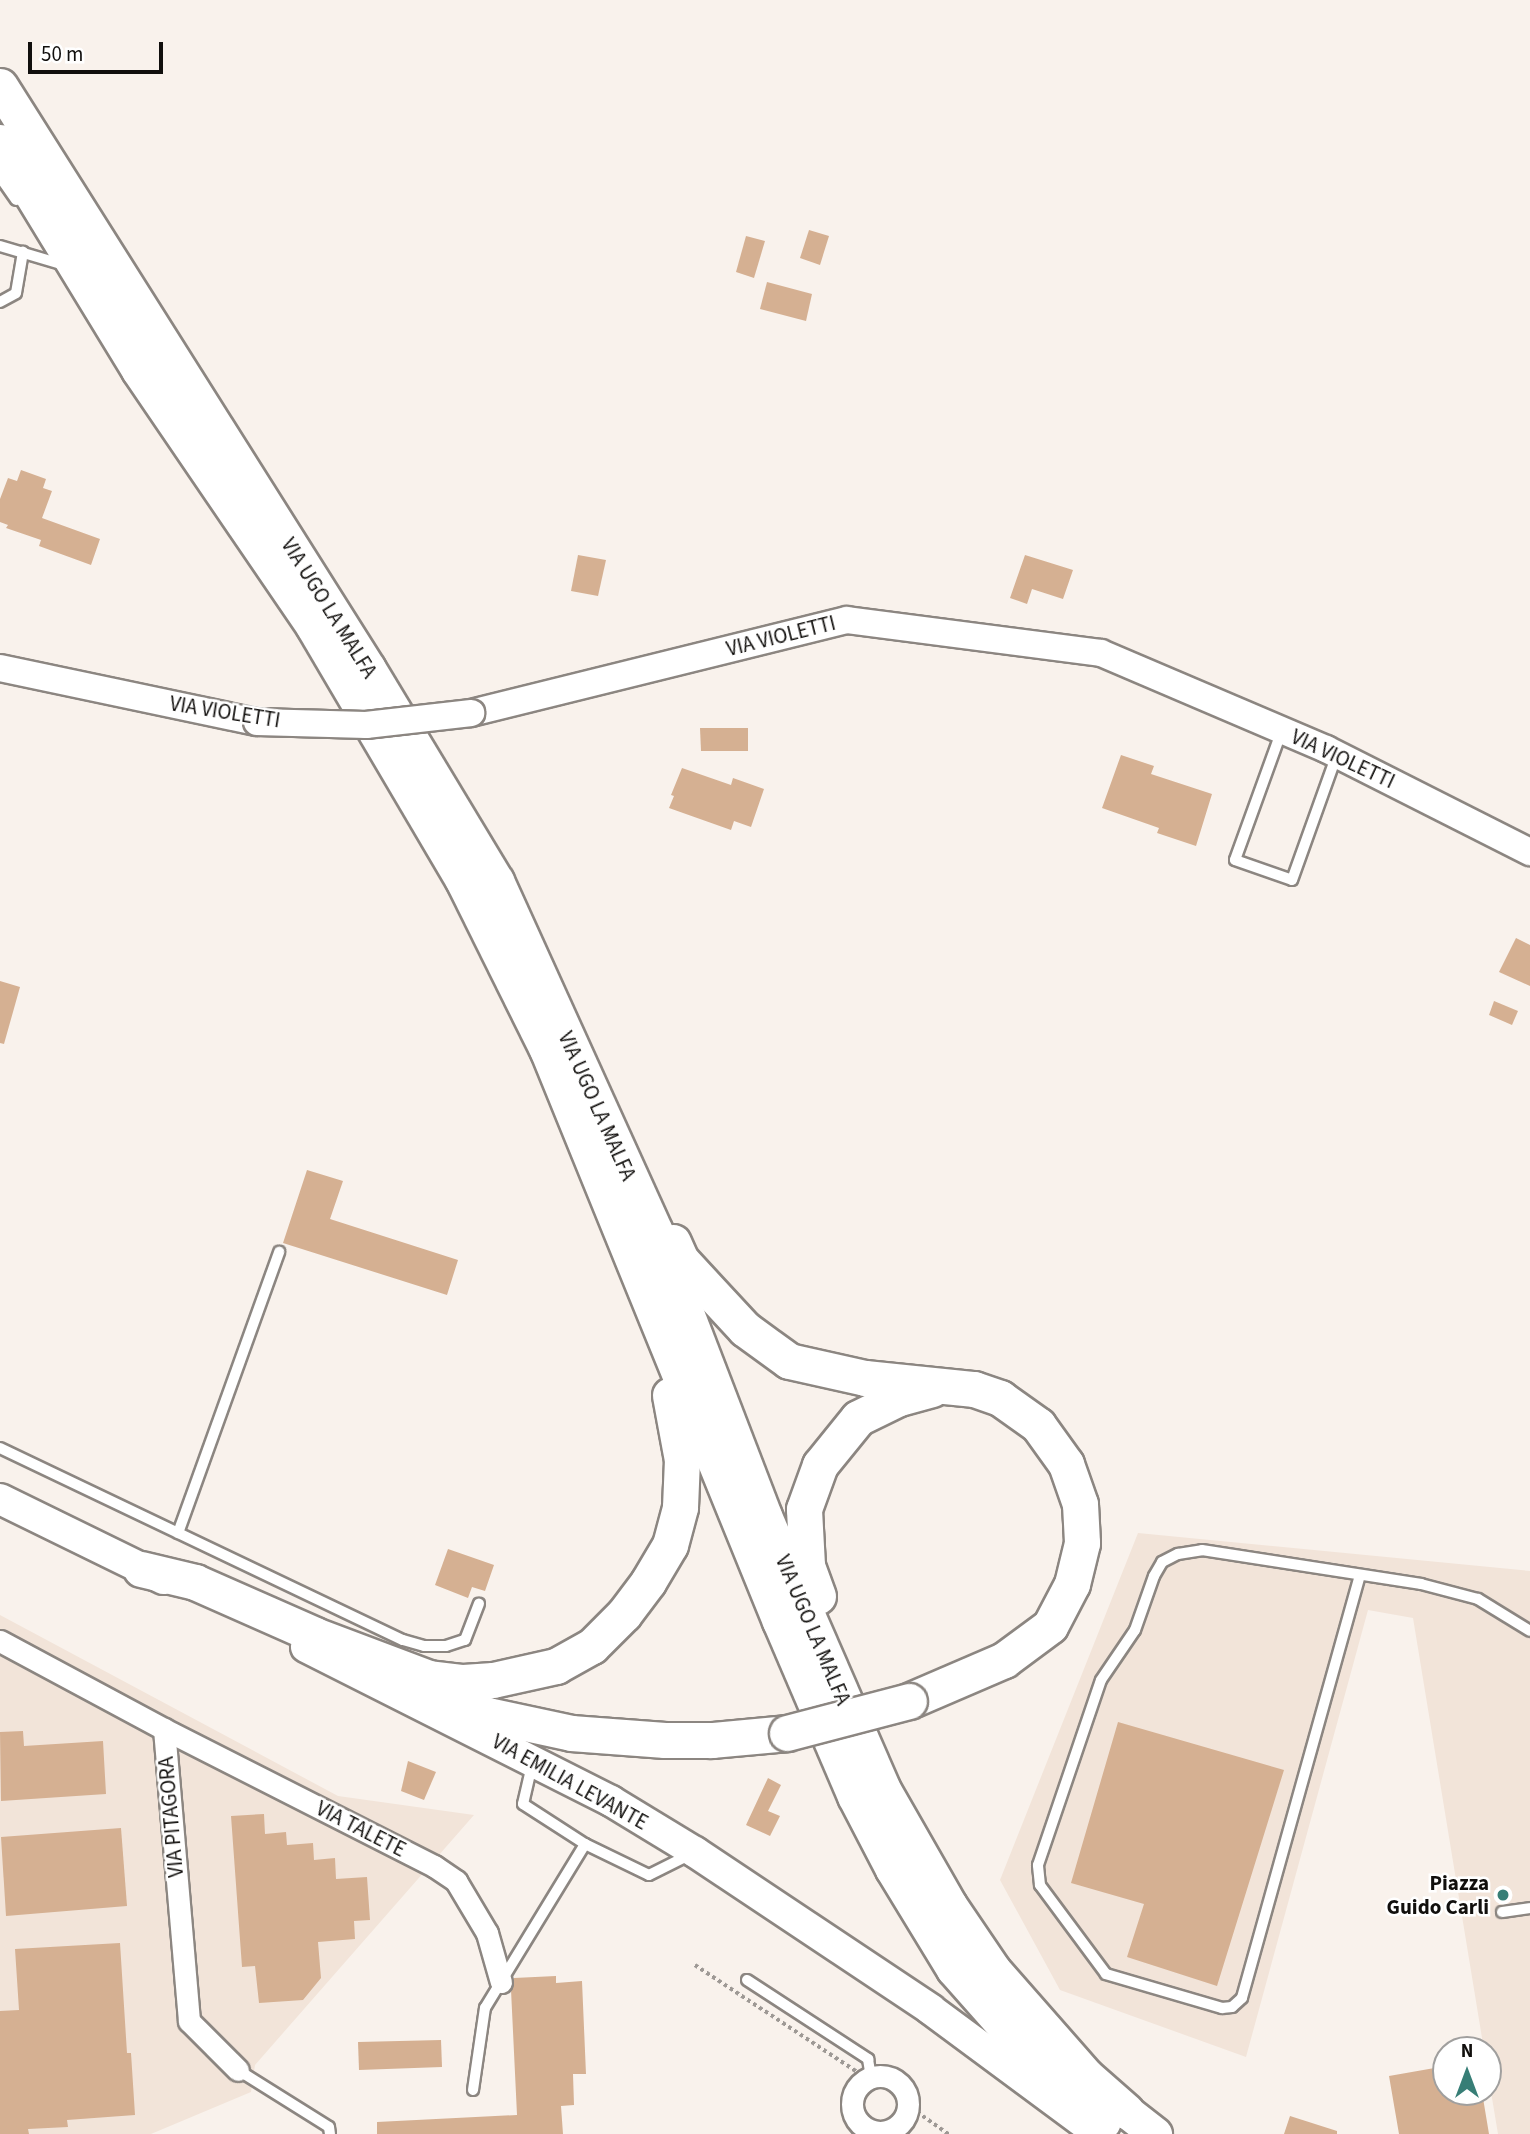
<!DOCTYPE html>
<style>
body{margin:0}
#map{position:relative;width:1530px;height:2134px;overflow:hidden;background:#f9f2ec;font-family:"Source Sans 3",sans-serif}
div>[style]{position:absolute}
[style*='--x']{left:calc(var(--x)*1px);top:calc(var(--y)*1px);width:calc(var(--w)*1px);rotate:calc(var(--a)*1deg)}
.built>*{inset:0;background:#f2e4d9}
.building>*{inset:0;background:#d5b092}
.path>*{height:3.5px;margin-top:-1.75px;transform-origin:0;background:repeating-linear-gradient(90deg,#9e9995 0 3.5px,transparent 0 7px)}
.roads{filter:drop-shadow(2px 0 #8c8681) drop-shadow(-2px 0 #8c8681) drop-shadow(0 2px #8c8681) drop-shadow(0 -2px #8c8681)}
.service>*{height:10px;margin:-5px;padding:0 5px;transform-origin:5px;border-radius:5px;background:#fff}
.minor>*{height:21px;margin:-10.5px;padding:0 10.5px;transform-origin:10.5px;border-radius:10.5px;background:#fff}
.minor>.ring{margin:-10.5px;padding:0;box-sizing:content-box;background:none;border:21px solid #fff;border-radius:50%}
.tertiary>*{height:26px;margin:-13px;padding:0 13px;transform-origin:13px;border-radius:13px;background:#fff}
.secondary>*{height:30px;margin:-15px;padding:0 15px;transform-origin:15px;border-radius:15px;background:#fff}
.primary>*{height:33px;margin:-16.5px;padding:0 16.5px;transform-origin:16.5px;border-radius:16.5px;background:#fff}
.trunk>*{height:35px;margin:-17.5px;padding:0 17.5px;transform-origin:17.5px;border-radius:17.5px;background:#fff}
.bridges{filter:drop-shadow(2px 0 #8c8681) drop-shadow(-2px 0 #8c8681) drop-shadow(0 2px #8c8681) drop-shadow(0 -2px #8c8681)}
.tertiary-bridge>*{height:26px;margin:-13px;padding:0 13px;transform-origin:13px;border-radius:13px;background:#fff}
.trunk-bridge>*{height:35px;margin:-17.5px;padding:0 17.5px;transform-origin:17.5px;border-radius:17.5px;background:#fff}
.dots>*{width:19px;height:19px;translate:-50% -50%;box-sizing:border-box;border:4px solid #fff;border-radius:50%}
span{translate:-50% -50%;white-space:nowrap;text-align:center;line-height:1.15;-webkit-text-stroke:5px #fff;paint-order:stroke}
.street-label{font-size:21px;color:#110f0d}
.poi-label{font-size:21px;color:#110f0d;font-weight:700}
.right{translate:-100% -50%;text-align:right}
.north{position:absolute;left:1432px;top:2036px;width:70px;height:70px;box-sizing:border-box;background:#fff;border:2px solid #a09f9e;border-radius:50%;rotate:0deg;font-size:19px;font-weight:700;line-height:28px;text-align:center;color:#110f0d}
.north::after{content:'';display:block;margin:auto;width:24px;height:32px;background:#377e76;clip-path:polygon(50% 0,100% 100%,50% 72%,0 100%)}
.scale{position:absolute;left:28px;top:42px;width:135px;height:32px;box-sizing:border-box;border:4px solid #110f0d;border-top:0;padding-left:9px;font-size:21px;line-height:24px;white-space:nowrap;color:#110f0d;-webkit-text-stroke:5px #fff;paint-order:stroke}
</style>
<div id="map">
<div class="built">
<i style="clip-path:polygon(1138px 1533px,1530px 1571px,1530px 2134px,1498px 2134px,1488px 2074px,1488px 2050px,1484px 2050px,1413px 1618px,1368px 1610px,1246px 2057px,1060px 1990px,1000px 1880px)"></i>
<i style="clip-path:polygon(0 1615px,338px 1796px,474px 1815px,255px 2065px,251px 2092px,151px 2134px,0 2134px)"></i>
</div>
<div class="building">
<i style="clip-path:polygon(809px 230px,829px 236px,820px 265px,800px 258px)"></i>
<i style="clip-path:polygon(746px 236px,765px 241px,754px 278px,736px 272px)"></i>
<i style="clip-path:polygon(767px 282px,812px 294px,806px 321px,760px 309px)"></i>
<i style="clip-path:polygon(21px 470px,46px 479px,43px 488px,52px 491px,42px 518px,100px 539px,91px 565px,39px 546px,41px 540px,6px 528px,8px 525px,0 522px,0 499px,8px 478px,17px 481px)"></i>
<i style="clip-path:polygon(578px 555px,606px 560px,598px 596px,571px 591px)"></i>
<i style="clip-path:polygon(1025px 555px,1073px 570px,1063px 599px,1032px 589px,1027px 604px,1010px 598px)"></i>
<i style="clip-path:polygon(700px 728px,748px 728px,748px 751px,701px 751px)"></i>
<i style="clip-path:polygon(1121px 755px,1154px 766px,1151px 774px,1212px 794px,1196px 846px,1157px 833px,1159px 828px,1102px 808px)"></i>
<i style="clip-path:polygon(682px 768px,731px 785px,733px 778px,764px 789px,751px 827px,734px 821px,731px 830px,669px 808px,674px 796px,671px 795px)"></i>
<i style="clip-path:polygon(1516px 938px,1530px 945px,1530px 986px,1499px 972px)"></i>
<i style="clip-path:polygon(0 981px,20px 987px,4px 1044px,0 1043px)"></i>
<i style="clip-path:polygon(1494px 1001px,1518px 1011px,1512px 1025px,1489px 1015px)"></i>
<i style="clip-path:polygon(307px 1170px,343px 1181px,330px 1219px,458px 1260px,447px 1295px,283px 1243px)"></i>
<i style="clip-path:polygon(448px 1549px,494px 1565px,485px 1591px,472px 1587px,468px 1598px,435px 1585px)"></i>
<i style="clip-path:polygon(1118px 1722px,1284px 1770px,1217px 1986px,1127px 1957px,1144px 1904px,1071px 1883px)"></i>
<i style="clip-path:polygon(23px 1731px,24px 1746px,103px 1741px,106px 1794px,1px 1801px,0 1732px)"></i>
<i style="clip-path:polygon(408px 1761px,436px 1772px,424px 1800px,401px 1791px)"></i>
<i style="clip-path:polygon(768px 1778px,781px 1785px,768px 1811px,780px 1816px,770px 1836px,746px 1825px)"></i>
<i style="clip-path:polygon(264px 1814px,265px 1834px,286px 1832px,287px 1845px,313px 1843px,314px 1860px,335px 1858px,336px 1879px,367px 1877px,370px 1920px,354px 1921px,355px 1939px,318px 1942px,321px 1978px,303px 2000px,259px 2003px,255px 1966px,242px 1967px,231px 1816px)"></i>
<i style="clip-path:polygon(121px 1828px,127px 1906px,6px 1916px,1px 1837px)"></i>
<i style="clip-path:polygon(120px 1943px,127px 2053px,131px 2053px,135px 2115px,67px 2120px,68px 2127px,28px 2129px,29px 2134px,0 2134px,0 2011px,19px 2010px,15px 1949px)"></i>
<i style="clip-path:polygon(556px 1976px,556px 1983px,582px 1981px,586px 2074px,573px 2074px,574px 2105px,561px 2106px,563px 2134px,377px 2134px,377px 2122px,517px 2115px,511px 1990px,514px 1978px)"></i>
<i style="clip-path:polygon(441px 2040px,442px 2067px,359px 2070px,358px 2042px)"></i>
<i style="clip-path:polygon(1446px 2066px,1446px 2092px,1482px 2092px,1489px 2134px,1399px 2134px,1389px 2076px)"></i>
<i style="clip-path:polygon(1290px 2116px,1337px 2131px,1337px 2134px,1284px 2134px)"></i>
</div>
<div class="path">
<i style="--x:695;--y:1965;--w:194;--a:33.4"></i>
<i style="--x:882;--y:2070;--w:22;--a:18"></i>
<i style="--x:903;--y:2077;--w:20;--a:53"></i>
<i style="--x:915;--y:2093;--w:19;--a:84"></i>
<i style="--x:917;--y:2112;--w:39;--a:35"></i>
</div>
<div class="roads">
<div class="service">
<i style="--x:0;--y:177;--w:28;--a:55"></i>
<i style="--x:0;--y:246;--w:67;--a:16.5"></i>
<i style="--x:0;--y:302;--w:18;--a:-29"></i>
<i style="--x:16;--y:293;--w:42;--a:-80.3"></i>
<i style="--x:1282;--y:730;--w:138;--a:109.9"></i>
<i style="--x:1235;--y:860;--w:60;--a:19.3"></i>
<i style="--x:1292;--y:880;--w:134;--a:-70.3"></i>
<i style="--x:0;--y:1448;--w:446;--a:25.5"></i>
<i style="--x:403;--y:1640;--w:22;--a:16"></i>
<i style="--x:424;--y:1646;--w:22;--a:0"></i>
<i style="--x:446;--y:1646;--w:20;--a:-18"></i>
<i style="--x:465;--y:1640;--w:39;--a:-69"></i>
<i style="--x:178;--y:1533;--w:299;--a:-70.2"></i>
<i style="--x:1360;--y:1575;--w:439;--a:105.6"></i>
<i style="--x:1242;--y:1998;--w:13;--a:138"></i>
<i style="--x:1232;--y:2007;--w:10;--a:174"></i>
<i style="--x:1222;--y:2008;--w:121;--a:-163.7"></i>
<i style="--x:1106;--y:1974;--w:111;--a:-126.6"></i>
<i style="--x:1040;--y:1885;--w:20;--a:-96"></i>
<i style="--x:1038;--y:1865;--w:195;--a:-71.2"></i>
<i style="--x:1101;--y:1680;--w:60;--a:-55.8"></i>
<i style="--x:1135;--y:1630;--w:57;--a:-70.6"></i>
<i style="--x:1154;--y:1576;--w:16;--a:-60"></i>
<i style="--x:1162;--y:1562;--w:18;--a:-27"></i>
<i style="--x:1178;--y:1554;--w:24;--a:-9"></i>
<i style="--x:1202;--y:1550;--w:222;--a:8.8"></i>
<i style="--x:1421;--y:1584;--w:59;--a:14.7"></i>
<i style="--x:1478;--y:1599;--w:61;--a:31.6"></i>
<i style="--x:532;--y:1765;--w:40;--a:103"></i>
<i style="--x:523;--y:1804;--w:74;--a:32.8"></i>
<i style="--x:585;--y:1844;--w:71;--a:25.8"></i>
<i style="--x:649;--y:1875;--w:47;--a:-26.6"></i>
<i style="--x:1502;--y:1912;--w:28;--a:-8"></i>
<i style="--x:747;--y:1980;--w:145;--a:33.1"></i>
<i style="--x:868;--y:2059;--w:19;--a:81"></i>
<i style="--x:238;--y:2070;--w:107;--a:32.1"></i>
<i style="--x:329;--y:2127;--w:7;--a:82"></i>
<i style="--x:473;--y:2090;--w:83;--a:-81.7"></i>
<i style="--x:485;--y:2008;--w:192;--a:-58.6"></i>
</div>
<div class="minor">
<i style="--x:0;--y:1641;--w:186;--a:28.2"></i>
<i style="--x:164;--y:1729;--w:293;--a:85.1"></i>
<i style="--x:189;--y:2021;--w:69;--a:45"></i>
<i style="--x:164;--y:1729;--w:303;--a:26.9"></i>
<i style="--x:434;--y:1866;--w:27;--a:34"></i>
<i style="--x:456;--y:1881;--w:61;--a:59.2"></i>
<i style="--x:487;--y:1933;--w:51;--a:74.1"></i>
<i class="ring" style="left:852px;top:2076px;width:35px;height:35px"></i>
</div>
<div class="tertiary">
<i style="--x:0;--y:668;--w:263;--a:11.9"></i>
<i style="--x:471;--y:713;--w:387;--a:-13.9"></i>
<i style="--x:847;--y:620;--w:256;--a:7.4"></i>
<i style="--x:1101;--y:653;--w:245;--a:23.1"></i>
<i style="--x:1326;--y:749;--w:229;--a:26.8"></i>
</div>
<div class="secondary">
<i style="--x:0;--y:1499;--w:182;--a:26.1"></i>
<i style="--x:306;--y:1647;--w:342;--a:26.8"></i>
<i style="--x:611;--y:1801;--w:98;--a:31.3"></i>
<i style="--x:695;--y:1852;--w:283;--a:33.7"></i>
<i style="--x:930;--y:2009;--w:197;--a:36.5"></i>
</div>
<div class="primary">
<i style="--x:1126;--y:2111;--w:37;--a:38"></i>
</div>
<div class="trunk">
<i style="--x:0;--y:86;--w:689;--a:57.74"></i>
<i style="--x:368;--y:669;--w:248;--a:58.9"></i>
<i style="--x:496;--y:881;--w:385;--a:65.6"></i>
<i style="--x:655;--y:1232;--w:304;--a:69"></i>
<i style="--x:764;--y:1516;--w:296;--a:66.5"></i>
<i style="--x:882;--y:1788;--w:135;--a:60.2"></i>
<i style="--x:949;--y:1905;--w:78;--a:55.9"></i>
<i style="--x:993;--y:1970;--w:141;--a:48.7"></i>
<i style="--x:1086;--y:2076;--w:53;--a:41.2"></i>
<i style="--x:0;--y:142;--w:267;--a:58.6"></i>
<i style="--x:139;--y:370;--w:311;--a:55.7"></i>
<i style="--x:314;--y:627;--w:294;--a:59.5"></i>
<i style="--x:463;--y:880;--w:189;--a:63.6"></i>
<i style="--x:547;--y:1049;--w:618;--a:67.84"></i>
<i style="--x:780;--y:1621;--w:190;--a:66.8"></i>
<i style="--x:855;--y:1796;--w:82;--a:62.5"></i>
<i style="--x:893;--y:1869;--w:117;--a:58.6"></i>
<i style="--x:954;--y:1969;--w:108;--a:48.4"></i>
<i style="--x:1026;--y:2050;--w:105;--a:43.1"></i>
<i style="--x:673;--y:1242;--w:20;--a:66"></i>
<i style="--x:681;--y:1260;--w:94;--a:47.2"></i>
<i style="--x:745;--y:1329;--w:54;--a:36"></i>
<i style="--x:789;--y:1361;--w:78;--a:12.6"></i>
<i style="--x:865;--y:1378;--w:110;--a:5.8"></i>
<i style="--x:974;--y:1389;--w:28;--a:19"></i>
<i style="--x:1000;--y:1398;--w:47;--a:35.4"></i>
<i style="--x:1038;--y:1425;--w:48;--a:54.3"></i>
<i style="--x:1066;--y:1464;--w:42;--a:70.7"></i>
<i style="--x:1080;--y:1504;--w:39;--a:87"></i>
<i style="--x:1082;--y:1543;--w:42;--a:103.7"></i>
<i style="--x:1072;--y:1584;--w:47;--a:117.6"></i>
<i style="--x:1050;--y:1626;--w:57;--a:143.5"></i>
<i style="--x:1004;--y:1660;--w:103;--a:156.7"></i>
<i style="--x:141;--y:1569;--w:56;--a:13.5"></i>
<i style="--x:195;--y:1582;--w:131;--a:23.8"></i>
<i style="--x:315;--y:1635;--w:122;--a:20.7"></i>
<i style="--x:429;--y:1678;--w:34;--a:7"></i>
<i style="--x:463;--y:1682;--w:30;--a:-4"></i>
<i style="--x:493;--y:1680;--w:65;--a:-12.5"></i>
<i style="--x:556;--y:1666;--w:41;--a:-29.1"></i>
<i style="--x:592;--y:1646;--w:45;--a:-45"></i>
<i style="--x:624;--y:1614;--w:40;--a:-53"></i>
<i style="--x:648;--y:1582;--w:43;--a:-59.3"></i>
<i style="--x:670;--y:1545;--w:39;--a:-75"></i>
<i style="--x:680;--y:1507;--w:47;--a:-87.6"></i>
<i style="--x:682;--y:1460;--w:66;--a:-100.5"></i>
<i style="--x:818;--y:1596;--w:33;--a:-110"></i>
<i style="--x:807;--y:1565;--w:56;--a:-93.1"></i>
<i style="--x:804;--y:1509;--w:47;--a:-70"></i>
<i style="--x:820;--y:1465;--w:60;--a:-51"></i>
<i style="--x:858;--y:1418;--w:46;--a:-26"></i>
<i style="--x:899;--y:1398;--w:34;--a:-15"></i>
<i style="--x:414;--y:1690;--w:78;--a:18.7"></i>
<i style="--x:488;--y:1715;--w:85;--a:12.2"></i>
<i style="--x:571;--y:1733;--w:94;--a:4.3"></i>
<i style="--x:665;--y:1740;--w:47;--a:0"></i>
<i style="--x:712;--y:1740;--w:75;--a:-5.3"></i>
</div>
</div>
<div class="bridges">
<div class="tertiary-bridge">
<i style="--x:257;--y:722;--w:109;--a:1.6"></i>
<i style="--x:366;--y:725;--w:106;--a:-6.5"></i>
</div>
<div class="trunk-bridge">
<i style="--x:787;--y:1733;--w:126;--a:-14.7"></i>
</div>
</div>
<div class="dots">
<i style="left:1503px;top:1895px;background:#377e76"></i>
</div>
<div class="street-label">
<span style="left:329px;top:608px;rotate:58deg">VIA UGO LA MALFA</span>
<span style="left:781px;top:636px;rotate:-14deg">VIA VIOLETTI</span>
<span style="left:225px;top:712px;rotate:9deg">VIA VIOLETTI</span>
<span style="left:1343px;top:759px;rotate:25deg">VIA VIOLETTI</span>
<span style="left:597px;top:1106px;rotate:66deg">VIA UGO LA MALFA</span>
<span style="left:813px;top:1630px;rotate:67deg">VIA UGO LA MALFA</span>
<span style="left:570px;top:1782px;rotate:29deg">VIA EMILIA LEVANTE</span>
<span style="left:171px;top:1817px;rotate:-95deg">VIA PITAGORA</span>
<span style="left:361px;top:1829px;rotate:27deg">VIA TALETE</span>
</div>
<div class="poi-label">
<span class="right" style="left:1489px;top:1895px">Piazza<br>Guido Carli</span>
</div>
<div class="north">N</div>
<div class="scale">50 m</div>
</div>
